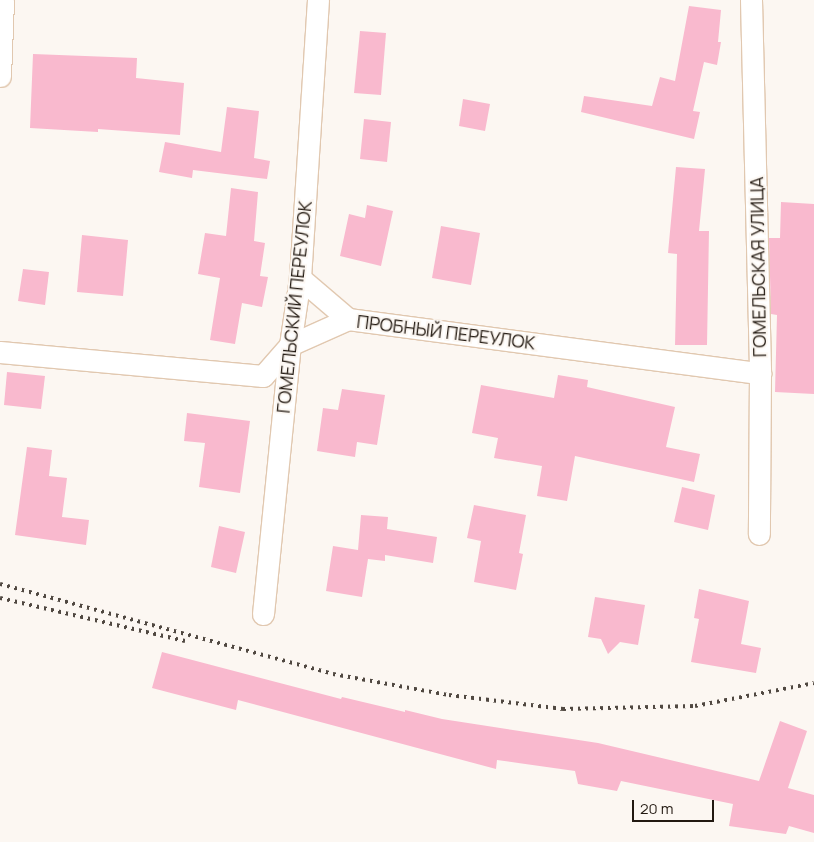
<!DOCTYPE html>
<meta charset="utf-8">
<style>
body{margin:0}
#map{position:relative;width:814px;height:842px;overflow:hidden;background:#fcf7f2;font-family:Manrope,sans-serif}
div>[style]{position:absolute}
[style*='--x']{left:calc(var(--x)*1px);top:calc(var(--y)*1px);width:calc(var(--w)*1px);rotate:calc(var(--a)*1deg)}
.building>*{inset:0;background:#f9b9ce}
.roads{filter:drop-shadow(1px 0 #e1c8b0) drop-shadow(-1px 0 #e1c8b0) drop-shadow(0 1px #e1c8b0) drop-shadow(0 -1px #e1c8b0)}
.minor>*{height:21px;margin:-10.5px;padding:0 10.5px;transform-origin:10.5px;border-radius:10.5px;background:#fff}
.rail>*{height:4px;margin-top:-2px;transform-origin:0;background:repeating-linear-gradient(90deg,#504841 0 2.5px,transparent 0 7.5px)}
span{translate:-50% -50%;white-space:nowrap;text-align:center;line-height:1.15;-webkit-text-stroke:4px #fcf7f2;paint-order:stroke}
.street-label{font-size:18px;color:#221911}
.scale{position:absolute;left:632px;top:800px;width:82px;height:22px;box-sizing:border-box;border:2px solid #221911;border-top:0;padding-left:6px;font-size:15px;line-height:18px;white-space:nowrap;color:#221911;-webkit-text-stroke:4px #fcf7f2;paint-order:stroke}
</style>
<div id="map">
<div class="building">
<i style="clip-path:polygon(689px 6px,721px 10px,718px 42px,721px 42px,717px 65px,704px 62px,693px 111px,700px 112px,694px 139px,581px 112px,584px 96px,652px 106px,660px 77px,675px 81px)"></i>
<i style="clip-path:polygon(360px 31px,386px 33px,381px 95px,354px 93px)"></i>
<i style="clip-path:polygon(33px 54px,137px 58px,136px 78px,184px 83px,180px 135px,98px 129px,98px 132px,30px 128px)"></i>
<i style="clip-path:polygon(463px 99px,490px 104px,485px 131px,459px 126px)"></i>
<i style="clip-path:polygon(227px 107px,259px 111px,254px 158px,270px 161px,267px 179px,193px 170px,192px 178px,159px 172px,165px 142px,221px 152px)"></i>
<i style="clip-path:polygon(364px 119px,391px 122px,387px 162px,360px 159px)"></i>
<i style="clip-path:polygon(676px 167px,705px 169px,699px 231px,709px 231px,707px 345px,675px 345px,677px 254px,668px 253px)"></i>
<i style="clip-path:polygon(231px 188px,258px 192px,254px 241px,265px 243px,260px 276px,268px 277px,262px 307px,242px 303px,235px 344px,210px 340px,220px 278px,198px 274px,205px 233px,226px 236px)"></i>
<i style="clip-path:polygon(781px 202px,814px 204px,814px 394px,775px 392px,777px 315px,771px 314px,769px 238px,780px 238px)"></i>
<i style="clip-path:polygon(367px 205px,393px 211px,381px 266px,340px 256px,349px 214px,365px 218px)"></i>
<i style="clip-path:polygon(441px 226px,480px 233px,471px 285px,432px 278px)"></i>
<i style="clip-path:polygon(82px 235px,128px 240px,123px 296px,77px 292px)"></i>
<i style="clip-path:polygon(23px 269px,49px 272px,45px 305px,18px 301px)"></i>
<i style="clip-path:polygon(7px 372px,45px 376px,41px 409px,4px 405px)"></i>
<i style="clip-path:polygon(558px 375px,588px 380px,587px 387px,675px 407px,666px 447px,700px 454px,694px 482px,575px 456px,567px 501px,537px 496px,542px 466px,494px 458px,498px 438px,472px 433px,481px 385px,554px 398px)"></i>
<i style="clip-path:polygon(342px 389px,385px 395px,377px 445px,357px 442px,355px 457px,317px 451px,323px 408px,338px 410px)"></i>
<i style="clip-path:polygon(187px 413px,250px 421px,240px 493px,199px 487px,205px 443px,184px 441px)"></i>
<i style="clip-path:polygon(27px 447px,52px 450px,49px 476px,67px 478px,62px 517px,89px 520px,86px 545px,15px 535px)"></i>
<i style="clip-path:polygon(682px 487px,715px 495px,708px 530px,674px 522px)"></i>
<i style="clip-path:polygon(474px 505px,526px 515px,519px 553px,523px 554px,516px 590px,474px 582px,481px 541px,467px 538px)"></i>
<i style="clip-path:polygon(361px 515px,388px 517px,387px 529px,437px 537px,433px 563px,385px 555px,385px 561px,368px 559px,362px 597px,326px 591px,333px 546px,358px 550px)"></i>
<i style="clip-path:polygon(219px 526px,245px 532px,236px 573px,211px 567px)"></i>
<i style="clip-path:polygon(699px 589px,749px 601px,741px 644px,761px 648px,756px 673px,691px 662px,699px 619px,694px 618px)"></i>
<i style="clip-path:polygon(595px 597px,645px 605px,638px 645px,620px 642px,608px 654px,601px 639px,588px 637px)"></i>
<i style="clip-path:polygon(162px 652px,341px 699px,342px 697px,405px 712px,405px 710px,442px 719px,598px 743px,759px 781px,780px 721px,807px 731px,788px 788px,814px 795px,814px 833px,789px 826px,786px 834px,729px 826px,733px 804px,621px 781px,617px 791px,578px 784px,575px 771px,497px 760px,496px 769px,238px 700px,236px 710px,152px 688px)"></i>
</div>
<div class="roads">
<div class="minor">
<i style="--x:751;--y:0;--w:373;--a:88.6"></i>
<i style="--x:760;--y:373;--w:161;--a:90.4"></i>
<i style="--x:0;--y:76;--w:76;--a:-87.7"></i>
<i style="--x:300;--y:278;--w:63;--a:40.5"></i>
<i style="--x:0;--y:352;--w:264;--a:5.2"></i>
<i style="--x:263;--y:376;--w:41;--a:-48.9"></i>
<i style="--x:290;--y:345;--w:64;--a:-24.1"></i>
<i style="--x:348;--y:319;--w:416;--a:7.5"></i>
<i style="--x:263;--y:614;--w:270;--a:-84.3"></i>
<i style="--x:290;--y:345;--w:68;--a:-81.5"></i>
<i style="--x:300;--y:278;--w:279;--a:-86.3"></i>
</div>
</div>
<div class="rail">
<i style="--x:0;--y:584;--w:345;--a:15.1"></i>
<i style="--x:333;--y:674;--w:118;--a:10.3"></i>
<i style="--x:449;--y:695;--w:115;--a:7"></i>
<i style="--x:563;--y:709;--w:132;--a:-1.3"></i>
<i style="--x:695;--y:706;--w:121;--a:-10.9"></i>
<i style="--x:0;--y:598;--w:190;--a:13.1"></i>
</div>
<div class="street-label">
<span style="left:758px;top:267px;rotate:-91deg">ГОМЕЛЬСКАЯ УЛИЦА</span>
<span style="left:294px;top:307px;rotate:-84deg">ГОМЕЛЬСКИЙ ПЕРЕУЛОК</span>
<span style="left:446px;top:332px;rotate:7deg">ПРОБНЫЙ ПЕРЕУЛОК</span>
</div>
<div class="scale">20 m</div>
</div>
